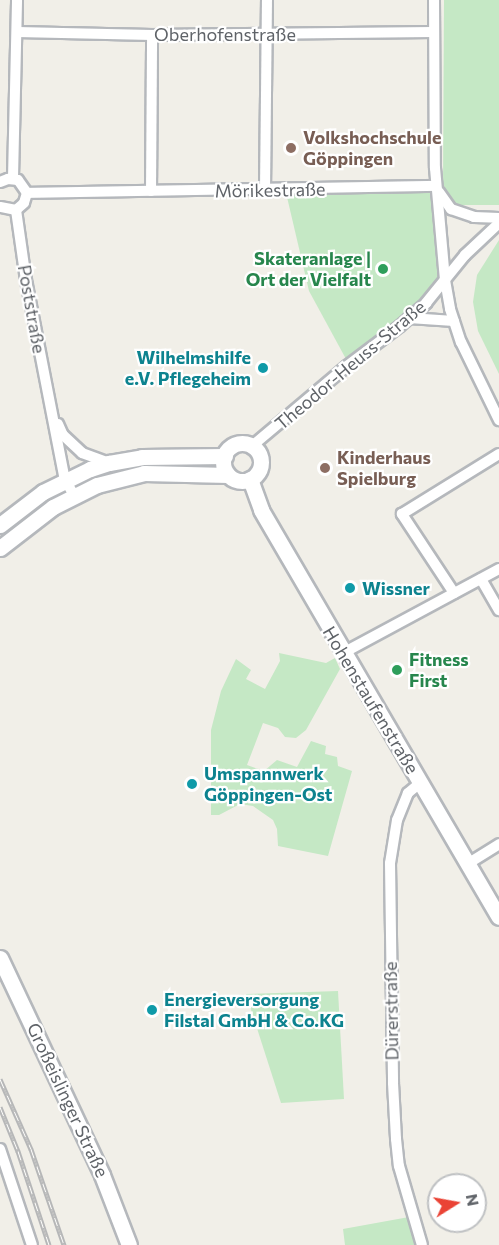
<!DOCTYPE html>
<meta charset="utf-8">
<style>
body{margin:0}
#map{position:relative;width:499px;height:1245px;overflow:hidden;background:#f1efe8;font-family:Commissioner,sans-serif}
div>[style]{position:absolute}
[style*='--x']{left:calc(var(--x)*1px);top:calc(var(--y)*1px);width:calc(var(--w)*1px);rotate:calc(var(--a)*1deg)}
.green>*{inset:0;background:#c5e8c5}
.roads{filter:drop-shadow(2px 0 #b5b8bc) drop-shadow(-2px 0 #b5b8bc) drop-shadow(0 2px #b5b8bc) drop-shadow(0 -2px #b5b8bc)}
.minor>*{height:10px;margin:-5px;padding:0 5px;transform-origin:5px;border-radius:5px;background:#fff}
.secondary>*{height:15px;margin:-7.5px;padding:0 7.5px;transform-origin:7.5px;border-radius:7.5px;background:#fff}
.secondary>.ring{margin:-7.5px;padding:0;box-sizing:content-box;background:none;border:15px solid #fff;border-radius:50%}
.rail>*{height:5px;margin-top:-2.5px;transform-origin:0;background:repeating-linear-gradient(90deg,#fff 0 9px,#b6b7b8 0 18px);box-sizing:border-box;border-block:2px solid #b6b7b8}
.dots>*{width:16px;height:16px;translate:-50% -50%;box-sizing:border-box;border:3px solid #fff;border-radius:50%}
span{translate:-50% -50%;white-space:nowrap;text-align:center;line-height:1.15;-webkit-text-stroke:4.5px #fff;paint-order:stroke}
.street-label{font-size:18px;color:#5f6368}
.education-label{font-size:18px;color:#785e54;font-weight:700}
.left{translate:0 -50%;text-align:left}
.leisure-label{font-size:18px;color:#27864d;font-weight:700}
.right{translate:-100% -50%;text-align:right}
.culture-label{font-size:18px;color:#0d838f;font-weight:700}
.north{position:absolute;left:427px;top:1173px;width:60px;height:60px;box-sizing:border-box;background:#fff;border:2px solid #bfc1c3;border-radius:50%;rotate:79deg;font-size:16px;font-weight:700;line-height:24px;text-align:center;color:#5f6368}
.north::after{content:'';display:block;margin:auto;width:21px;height:27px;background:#ea4335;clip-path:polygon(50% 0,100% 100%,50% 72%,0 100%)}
</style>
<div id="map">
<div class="green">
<i style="clip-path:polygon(444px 0,499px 0,499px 205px,457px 205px,443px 189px)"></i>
<i style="clip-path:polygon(436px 186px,445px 280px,357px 359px,346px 359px,309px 291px,287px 197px,311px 189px)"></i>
<i style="clip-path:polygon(499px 240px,499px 374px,478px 331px,473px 302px,477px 275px)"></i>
<i style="clip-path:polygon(279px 653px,326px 663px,335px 658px,340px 669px,306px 730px,296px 738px,285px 737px,278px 728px,263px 723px,247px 765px,264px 771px,277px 760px,297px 767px,311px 741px,326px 746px,325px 754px,337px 757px,338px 766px,352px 771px,328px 856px,278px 846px,277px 829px,273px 820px,253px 806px,240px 804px,219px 815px,211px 815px,211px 730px,221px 691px,236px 659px,251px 670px,246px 679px,265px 689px,280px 661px)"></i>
<i style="clip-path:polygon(338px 991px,344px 1099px,281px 1103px,246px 994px)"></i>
<i style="clip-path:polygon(409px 1217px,417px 1245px,345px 1245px,343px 1229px)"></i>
</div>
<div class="roads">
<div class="minor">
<i style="--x:434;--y:0;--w:168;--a:89.7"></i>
<i style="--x:435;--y:168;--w:112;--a:84.9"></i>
<i style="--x:445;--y:280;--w:29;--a:80"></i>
<i style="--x:450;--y:309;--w:35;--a:72"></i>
<i style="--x:461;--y:342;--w:87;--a:64"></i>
<i style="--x:17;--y:32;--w:135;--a:1.3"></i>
<i style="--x:152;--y:35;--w:281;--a:-0.6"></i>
<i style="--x:13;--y:178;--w:178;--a:-88.7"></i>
<i style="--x:0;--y:182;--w:9;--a:-21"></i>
<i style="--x:8;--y:179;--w:10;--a:6"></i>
<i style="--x:18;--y:180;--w:16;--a:55"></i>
<i style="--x:27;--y:193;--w:10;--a:107"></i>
<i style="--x:24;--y:203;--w:11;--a:139"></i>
<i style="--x:16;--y:210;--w:16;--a:-169"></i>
<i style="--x:265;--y:190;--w:190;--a:-89.4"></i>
<i style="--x:151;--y:191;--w:156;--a:-89.6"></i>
<i style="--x:439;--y:192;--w:21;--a:55"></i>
<i style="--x:451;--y:209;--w:24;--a:19"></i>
<i style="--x:474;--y:217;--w:25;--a:2"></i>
<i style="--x:27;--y:193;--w:409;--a:-1"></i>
<i style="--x:16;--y:210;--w:71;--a:81.9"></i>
<i style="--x:26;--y:280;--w:204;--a:79"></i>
<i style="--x:65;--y:480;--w:17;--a:59"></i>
<i style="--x:409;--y:318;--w:45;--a:3.8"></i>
<i style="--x:58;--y:424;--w:12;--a:66"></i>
<i style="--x:63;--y:435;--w:26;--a:43"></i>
<i style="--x:82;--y:453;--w:29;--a:20"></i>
<i style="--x:252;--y:446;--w:124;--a:-40.1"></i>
<i style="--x:347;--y:366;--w:66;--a:-37"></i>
<i style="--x:400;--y:326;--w:35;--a:-41"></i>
<i style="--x:426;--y:303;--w:62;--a:-50.9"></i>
<i style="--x:465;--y:255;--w:47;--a:-43.3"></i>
<i style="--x:481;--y:579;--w:36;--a:60"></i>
<i style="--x:454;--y:593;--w:95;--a:-123.4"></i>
<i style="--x:402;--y:514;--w:114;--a:-31.7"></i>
<i style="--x:343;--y:653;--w:177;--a:-28.3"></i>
<i style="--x:420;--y:783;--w:16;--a:140"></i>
<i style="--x:408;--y:793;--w:29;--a:112"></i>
<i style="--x:397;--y:820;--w:44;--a:99.2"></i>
<i style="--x:390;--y:863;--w:220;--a:89.2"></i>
<i style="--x:393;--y:1083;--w:56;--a:86.9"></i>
<i style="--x:396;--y:1139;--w:27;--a:84"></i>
<i style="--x:399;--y:1166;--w:82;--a:73.8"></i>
<i style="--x:469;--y:863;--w:36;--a:-32"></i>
<i style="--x:0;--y:1149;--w:101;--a:71.6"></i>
</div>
<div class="secondary">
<i class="ring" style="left:223px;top:443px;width:23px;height:23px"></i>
<i style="--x:250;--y:479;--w:33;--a:70"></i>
<i style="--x:261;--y:510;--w:471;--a:59.7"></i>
<i style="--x:0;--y:525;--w:54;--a:-37.5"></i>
<i style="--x:43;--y:492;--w:52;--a:-26.1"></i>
<i style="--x:90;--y:469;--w:20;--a:-18"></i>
<i style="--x:109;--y:463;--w:34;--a:-10"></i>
<i style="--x:142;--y:457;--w:83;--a:-0.7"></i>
<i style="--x:0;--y:548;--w:67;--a:-37.7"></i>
<i style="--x:53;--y:507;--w:49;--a:-26.6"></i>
<i style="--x:97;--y:485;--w:49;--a:-14.3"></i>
<i style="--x:144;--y:473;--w:84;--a:1.4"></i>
<i style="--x:0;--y:958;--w:240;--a:64.8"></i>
<i style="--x:102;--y:1175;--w:75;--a:68.9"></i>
</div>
</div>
<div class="rail">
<i style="--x:0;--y:1079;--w:77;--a:66.1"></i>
<i style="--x:31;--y:1149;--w:102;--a:71"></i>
<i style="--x:0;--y:1107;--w:48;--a:67.8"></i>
<i style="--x:18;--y:1151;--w:99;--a:71.7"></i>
</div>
<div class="dots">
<i style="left:291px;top:148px;background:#8d6e63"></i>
<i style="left:383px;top:269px;background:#2e9e5b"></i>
<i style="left:263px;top:368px;background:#0f9aa8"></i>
<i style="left:325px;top:468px;background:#8d6e63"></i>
<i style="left:350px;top:588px;background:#0f9aa8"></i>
<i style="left:397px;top:670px;background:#2e9e5b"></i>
<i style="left:192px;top:784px;background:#0f9aa8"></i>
<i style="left:152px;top:1010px;background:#0f9aa8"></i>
</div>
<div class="street-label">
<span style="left:225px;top:34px">Oberhofenstraße</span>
<span style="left:270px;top:190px;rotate:-1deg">Mörikestraße</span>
<span style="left:32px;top:309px;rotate:80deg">Poststraße</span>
<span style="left:350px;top:365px;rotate:-40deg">Theodor-Heuss-Straße</span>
<span style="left:371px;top:700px;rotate:59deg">Hohenstaufenstraße</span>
<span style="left:391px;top:1011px;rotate:-91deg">Dürerstraße</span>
<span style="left:68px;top:1100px;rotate:65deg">Großeislinger Straße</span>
</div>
<div class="education-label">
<span class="left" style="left:303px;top:148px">Volkshochschule<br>Göppingen</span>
<span class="left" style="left:337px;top:468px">Kinderhaus<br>Spielburg</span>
</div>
<div class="leisure-label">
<span class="right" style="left:371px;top:269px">Skateranlage |<br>Ort der Vielfalt</span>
<span class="left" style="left:409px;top:670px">Fitness<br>First</span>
</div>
<div class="culture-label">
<span class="right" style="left:251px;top:368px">Wilhelmshilfe<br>e.V. Pflegeheim</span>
<span class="left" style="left:362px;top:588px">Wissner</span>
<span class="left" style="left:204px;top:784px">Umspannwerk<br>Göppingen-Ost</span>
<span class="left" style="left:164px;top:1010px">Energieversorgung<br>Filstal GmbH &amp; Co.KG</span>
</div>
<div class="north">N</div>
</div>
